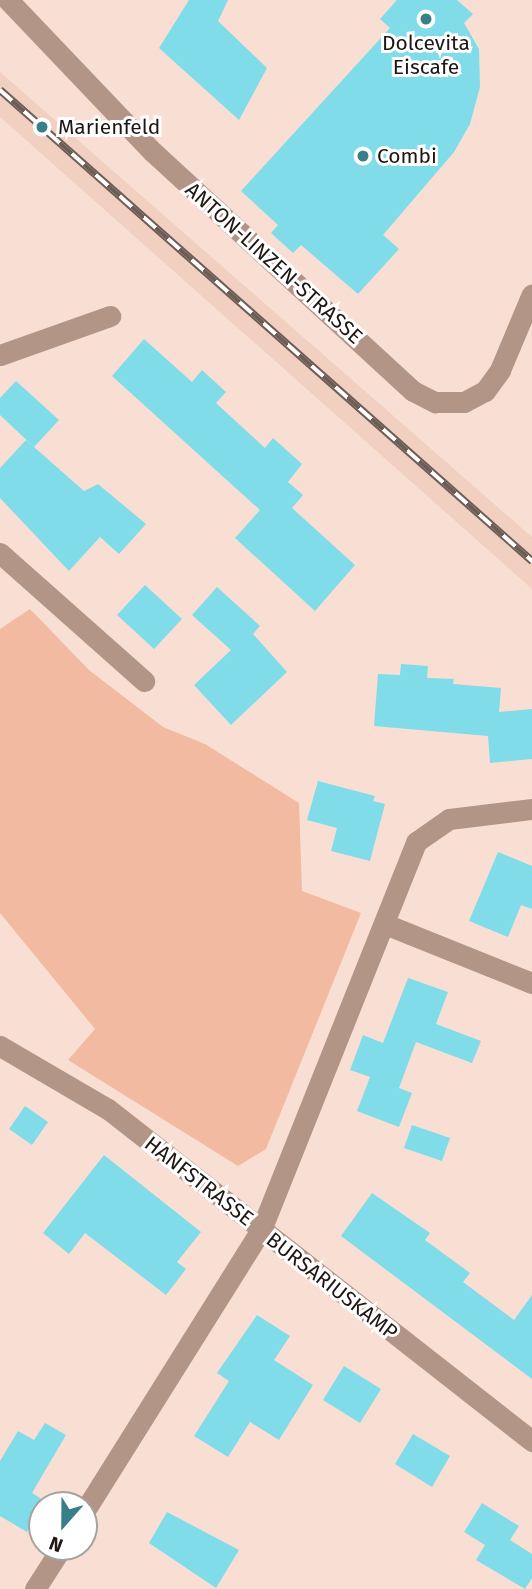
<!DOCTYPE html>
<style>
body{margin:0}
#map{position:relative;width:532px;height:1589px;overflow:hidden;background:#f9dfd3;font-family:"Fira Sans",sans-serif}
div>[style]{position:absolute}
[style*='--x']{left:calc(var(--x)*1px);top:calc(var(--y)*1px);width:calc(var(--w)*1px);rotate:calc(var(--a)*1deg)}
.built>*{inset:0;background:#f1d0c1}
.green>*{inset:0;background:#f2baa0}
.building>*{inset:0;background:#7fdce8}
.street>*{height:21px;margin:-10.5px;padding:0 10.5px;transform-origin:10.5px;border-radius:10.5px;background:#b39588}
.rail>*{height:8px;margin-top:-4px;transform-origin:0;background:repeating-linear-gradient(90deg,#fff 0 16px,#6c5e57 0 32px);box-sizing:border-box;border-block:2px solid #6c5e57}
.dots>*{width:19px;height:19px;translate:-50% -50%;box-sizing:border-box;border:4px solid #fff;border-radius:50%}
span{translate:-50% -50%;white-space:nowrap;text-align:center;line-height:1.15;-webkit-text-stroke:6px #fff;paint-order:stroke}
.poi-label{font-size:21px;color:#1e1612}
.left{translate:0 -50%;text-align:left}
.street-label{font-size:21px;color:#1e1612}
.north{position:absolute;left:28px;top:1491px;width:70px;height:70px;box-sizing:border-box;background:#fff;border:2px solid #a5a2a0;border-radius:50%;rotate:201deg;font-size:19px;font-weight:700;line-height:28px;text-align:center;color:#1e1612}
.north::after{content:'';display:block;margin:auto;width:24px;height:32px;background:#387f88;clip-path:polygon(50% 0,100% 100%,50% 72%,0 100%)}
</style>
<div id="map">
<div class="built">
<i style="clip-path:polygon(0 72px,532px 537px,532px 589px,0 117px)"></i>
</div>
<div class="green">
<i style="clip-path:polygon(30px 609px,89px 670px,163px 727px,205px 744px,299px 803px,302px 891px,361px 913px,266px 1149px,238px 1166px,68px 1060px,95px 1029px,0 913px,0 629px)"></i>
</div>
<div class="building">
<i style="clip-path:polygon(189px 0,228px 0,218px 21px,267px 68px,239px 120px,159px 48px)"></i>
<i style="clip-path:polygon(397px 0,457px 0,473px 14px,464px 23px,479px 49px,480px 87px,470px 124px,454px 152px,383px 235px,399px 249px,358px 294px,301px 245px,293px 253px,271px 233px,278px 225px,241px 191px,390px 28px,380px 19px)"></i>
<i style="clip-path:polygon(144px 339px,192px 382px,202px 370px,226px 392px,216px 403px,265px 448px,273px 438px,302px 464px,288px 482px,303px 495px,292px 508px,355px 565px,315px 611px,235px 538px,260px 510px,112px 376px)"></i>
<i style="clip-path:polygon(16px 381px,59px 420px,34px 447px,0 415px,0 398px)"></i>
<i style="clip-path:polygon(26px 440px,84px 491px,98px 484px,146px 524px,119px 554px,100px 537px,69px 571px,0 498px,0 468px)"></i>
<i style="clip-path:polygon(145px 585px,182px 619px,154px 649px,117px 615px)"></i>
<i style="clip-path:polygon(217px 587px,260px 626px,253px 634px,287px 672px,231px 725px,194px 685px,231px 650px,192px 615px)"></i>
<i style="clip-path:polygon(401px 664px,428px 666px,427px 678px,454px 679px,453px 684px,501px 688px,499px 712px,532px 709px,532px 759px,490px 763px,488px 736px,374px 726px,378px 674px,400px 675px)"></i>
<i style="clip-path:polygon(318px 781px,375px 796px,373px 801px,385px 804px,370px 861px,331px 851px,337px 828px,307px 820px)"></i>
<i style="clip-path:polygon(498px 852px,532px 866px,532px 909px,521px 905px,508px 937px,469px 921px)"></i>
<i style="clip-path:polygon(408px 978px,448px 992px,436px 1024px,481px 1041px,472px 1063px,416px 1042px,399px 1088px,412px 1093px,399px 1127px,357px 1111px,370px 1077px,350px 1070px,363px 1035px,383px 1043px)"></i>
<i style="clip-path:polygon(25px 1106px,48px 1122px,32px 1145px,9px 1129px)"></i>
<i style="clip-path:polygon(412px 1125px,450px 1138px,442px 1161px,404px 1148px)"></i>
<i style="clip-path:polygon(104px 1155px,201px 1232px,177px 1262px,186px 1269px,166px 1295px,85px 1233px,69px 1254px,43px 1233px)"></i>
<i style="clip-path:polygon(372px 1193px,430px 1233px,425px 1240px,470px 1273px,463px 1282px,514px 1320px,532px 1295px,532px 1379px,341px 1236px)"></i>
<i style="clip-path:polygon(257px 1315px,290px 1336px,274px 1360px,313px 1385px,279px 1440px,250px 1422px,228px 1457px,194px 1436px,229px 1381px,217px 1373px)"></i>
<i style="clip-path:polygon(344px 1366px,381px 1389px,360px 1423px,323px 1400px)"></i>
<i style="clip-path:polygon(45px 1423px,66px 1435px,32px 1493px,45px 1501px,27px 1532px,0 1516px,0 1461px,18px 1431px,34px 1440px)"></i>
<i style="clip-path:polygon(413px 1434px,450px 1456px,432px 1487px,395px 1464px)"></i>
<i style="clip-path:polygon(482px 1503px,519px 1526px,510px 1540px,532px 1554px,532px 1578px,525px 1589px,476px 1560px,485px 1545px,464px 1532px)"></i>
<i style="clip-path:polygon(167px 1512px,239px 1550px,216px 1588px,149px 1543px)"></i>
</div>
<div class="street">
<i style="--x:8;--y:0;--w:210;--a:46.4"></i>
<i style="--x:153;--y:152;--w:353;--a:42.6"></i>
<i style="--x:413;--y:391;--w:25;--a:27"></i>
<i style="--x:435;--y:402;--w:29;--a:0"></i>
<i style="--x:464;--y:402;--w:24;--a:-28"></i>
<i style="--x:485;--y:391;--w:26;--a:-54"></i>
<i style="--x:500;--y:370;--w:82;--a:-67.2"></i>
<i style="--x:0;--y:355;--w:117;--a:-19.5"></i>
<i style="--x:0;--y:553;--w:193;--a:41.6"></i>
<i style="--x:385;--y:924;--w:158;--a:21.9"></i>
<i style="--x:0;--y:1046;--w:125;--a:30.3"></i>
<i style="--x:108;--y:1109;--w:539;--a:38.06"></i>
<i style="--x:84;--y:1512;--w:333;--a:-57.9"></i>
<i style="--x:261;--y:1230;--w:418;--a:-68.2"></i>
<i style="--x:416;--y:842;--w:40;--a:-34.9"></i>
<i style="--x:449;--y:819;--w:84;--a:-6.9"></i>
<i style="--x:35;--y:1589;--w:50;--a:-57.3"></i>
</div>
<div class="rail">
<i style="--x:0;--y:90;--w:711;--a:41.52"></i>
</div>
<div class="dots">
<i style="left:426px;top:19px;background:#387f88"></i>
<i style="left:42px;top:127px;background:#387f88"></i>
<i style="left:363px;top:156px;background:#387f88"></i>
</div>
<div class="poi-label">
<span style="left:426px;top:55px">Dolcevita<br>Eiscafe</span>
<span class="left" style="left:58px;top:127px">Marienfeld</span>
<span class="left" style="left:377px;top:156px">Combi</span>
</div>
<div class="street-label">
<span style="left:274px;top:263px;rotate:42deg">ANTON-LINZEN-STRASSE</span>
<span style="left:199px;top:1181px;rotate:38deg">HANFSTRASSE</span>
<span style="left:332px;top:1286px;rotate:38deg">BURSARIUSKAMP</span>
</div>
<div class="north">N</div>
</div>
